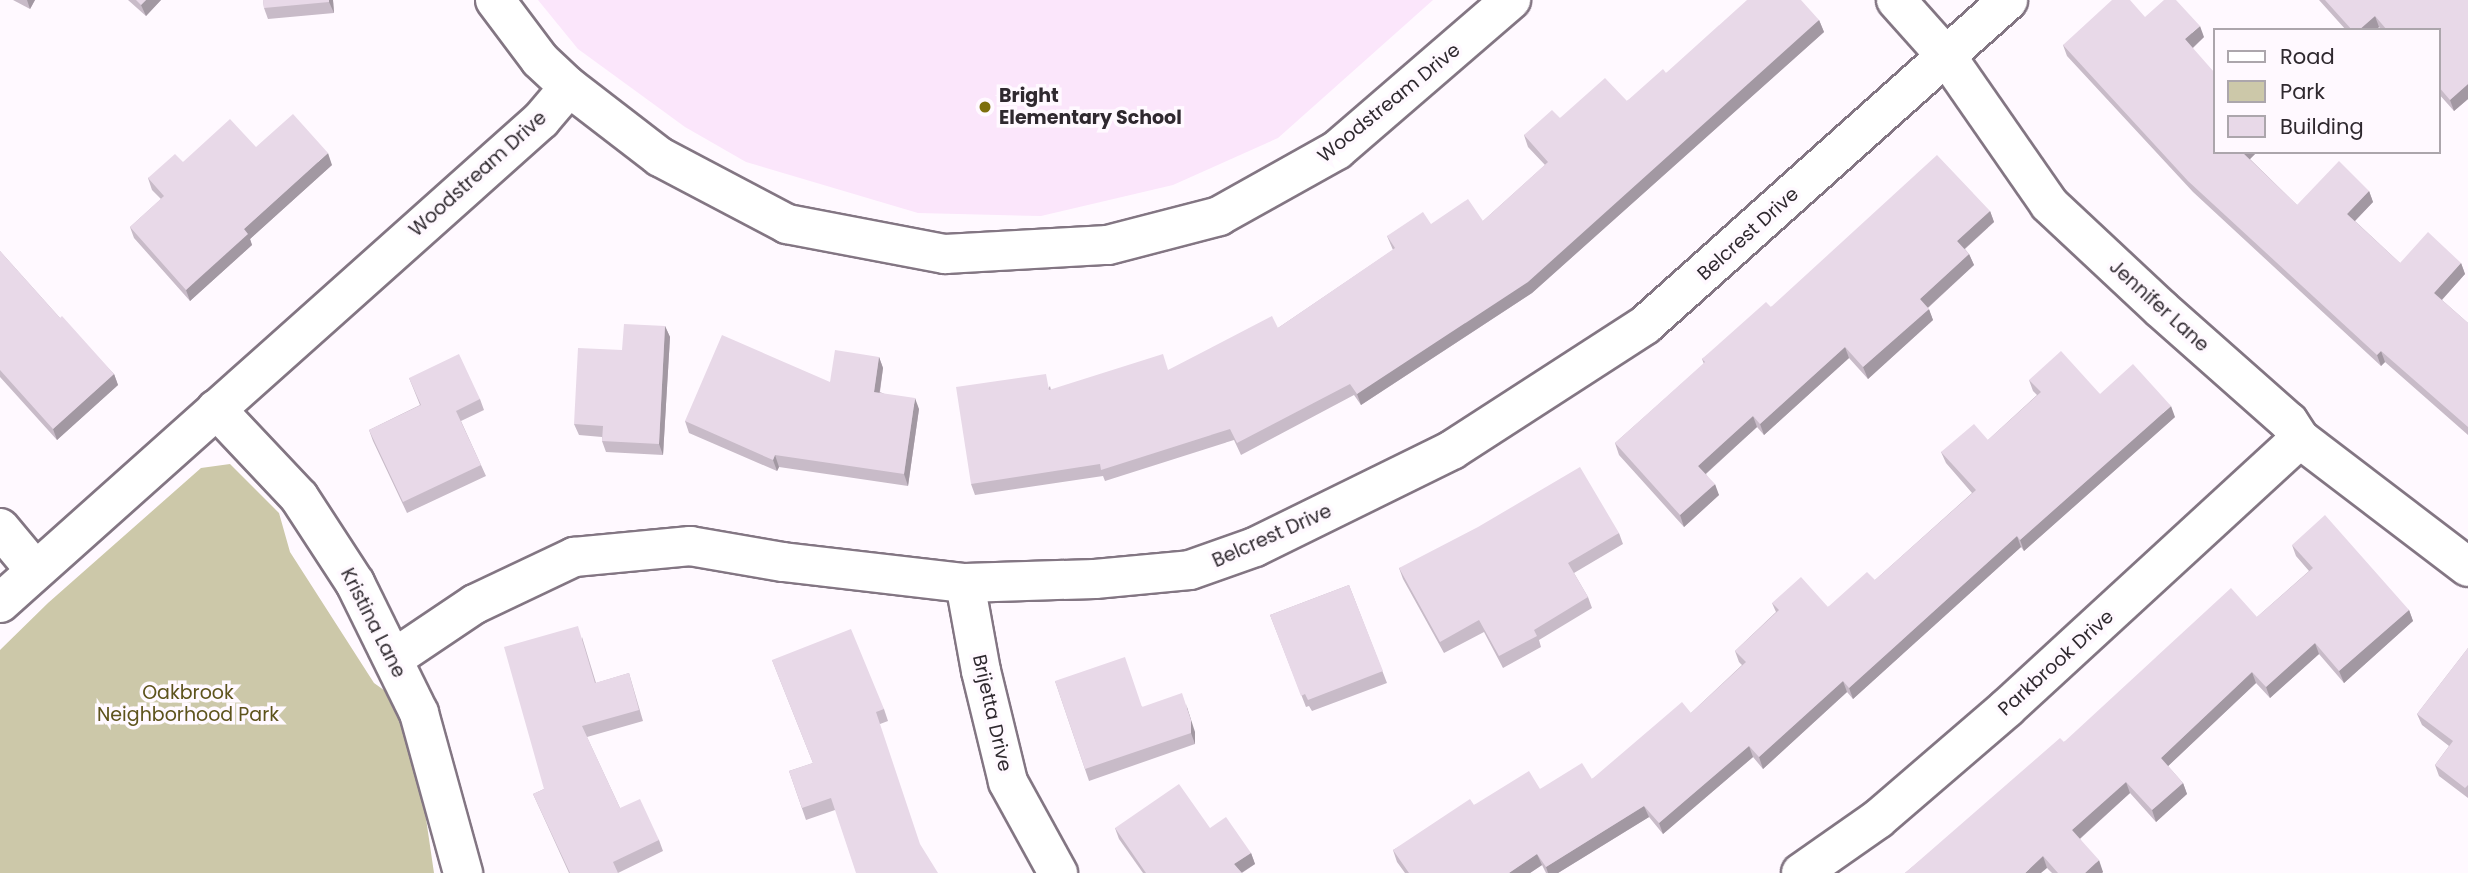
<!DOCTYPE html>
<style>
body{margin:0}
#map{position:relative;width:2468px;height:873px;overflow:hidden;background:#fff9ff;font-family:Poppins,sans-serif}
div>[style]{position:absolute}
[style*='--x']{left:calc(var(--x)*1px);top:calc(var(--y)*1px);width:calc(var(--w)*1px);rotate:calc(var(--a)*1deg)}
.built>*{inset:0;background:#fbe6fb}
.green>*{inset:0;background:#ccc8a9}
.roads{filter:drop-shadow(2px 0 #837683) drop-shadow(-2px 0 #837683) drop-shadow(0 2px #837683) drop-shadow(0 -2px #837683)}
.minor>*{height:38px;margin:-19px;padding:0 19px;transform-origin:19px;border-radius:19px;background:#fff}
.wall>*{inset:0;background:#c8bbc8}
.shaded-wall>*{inset:0;background:#a298a2}
.building>*{inset:0;background:#e8d9e8}
.dots>*{width:19px;height:19px;translate:-50% -50%;box-sizing:border-box;border:4px solid #fff9ff;border-radius:50%}
span{translate:-50% -50%;white-space:nowrap;text-align:center;line-height:1.15;-webkit-text-stroke:7px #fff9ff;paint-order:stroke}
.poi-label{font-size:19px;color:#2f292f;font-weight:700}
.left{translate:0 -50%;text-align:left}
.street-label{font-size:19px;color:#2f292f}
.park-label{font-size:19px;color:#5d531c}
.legend{position:absolute;left:2213px;top:28px;width:228px;height:126px;box-sizing:border-box;background:#fff9ff;border:2px solid #aca6ac;margin:0;padding:9px 12px;list-style:none;font-size:21px;color:#2f292f}
.legend li{display:flex;align-items:center;gap:14px;height:35px}
.legend b{width:35px;border:2px solid #aca6ac}
</style>
<div id="map">
<div class="built">
<i style="clip-path:polygon(538px 0,1433px 0,1278px 138px,1173px 185px,1041px 216px,918px 213px,746px 162px,685px 127px,578px 49px)"></i>
</div>
<div class="green">
<i style="clip-path:polygon(230px 464px,279px 513px,290px 552px,374px 683px,402px 703px,423px 798px,434px 873px,0 873px,0 650px,48px 603px,201px 468px)"></i>
</div>
<div class="roads">
<div class="minor">
<i style="--x:495;--y:0;--w:75;--a:53.1"></i>
<i style="--x:540;--y:60;--w:40;--a:43"></i>
<i style="--x:569;--y:87;--w:115;--a:37.6"></i>
<i style="--x:660;--y:157;--w:144;--a:27.8"></i>
<i style="--x:787;--y:224;--w:161;--a:10.8"></i>
<i style="--x:945;--y:254;--w:163;--a:-3.2"></i>
<i style="--x:1108;--y:245;--w:115;--a:-14.6"></i>
<i style="--x:1219;--y:216;--w:135;--a:-29.2"></i>
<i style="--x:1337;--y:150;--w:230;--a:-40.8"></i>
<i style="--x:1896;--y:0;--w:76;--a:48.2"></i>
<i style="--x:1947;--y:57;--w:179;--a:55.2"></i>
<i style="--x:2049;--y:204;--w:152;--a:43.1"></i>
<i style="--x:2160;--y:308;--w:172;--a:41.5"></i>
<i style="--x:2289;--y:422;--w:20;--a:57"></i>
<i style="--x:2300;--y:439;--w:211;--a:37.3"></i>
<i style="--x:216;--y:409;--w:121;--a:46.7"></i>
<i style="--x:299;--y:497;--w:103;--a:56.9"></i>
<i style="--x:355;--y:583;--w:145;--a:63.8"></i>
<i style="--x:419;--y:713;--w:166;--a:74.6"></i>
<i style="--x:0;--y:528;--w:55;--a:50.2"></i>
<i style="--x:965;--y:583;--w:89;--a:79.7"></i>
<i style="--x:981;--y:671;--w:114;--a:76.3"></i>
<i style="--x:1008;--y:782;--w:104;--a:61.2"></i>
<i style="--x:0;--y:603;--w:725;--a:-41.76"></i>
<i style="--x:541;--y:120;--w:43;--a:-49.7"></i>
<i style="--x:393;--y:659;--w:99;--a:-33.9"></i>
<i style="--x:475;--y:604;--w:110;--a:-25.4"></i>
<i style="--x:574;--y:557;--w:117;--a:-5.4"></i>
<i style="--x:690;--y:546;--w:94;--a:9.8"></i>
<i style="--x:783;--y:562;--w:183;--a:6.6"></i>
<i style="--x:965;--y:583;--w:130;--a:-1.8"></i>
<i style="--x:1095;--y:579;--w:95;--a:-5.4"></i>
<i style="--x:1190;--y:570;--w:69;--a:-19.5"></i>
<i style="--x:1255;--y:547;--w:220;--a:-26.2"></i>
<i style="--x:1452;--y:450;--w:230;--a:-32.9"></i>
<i style="--x:1645;--y:325;--w:487;--a:-41.8"></i>
<i style="--x:1801;--y:873;--w:94;--a:-35"></i>
<i style="--x:1878;--y:819;--w:170;--a:-40.7"></i>
<i style="--x:2007;--y:708;--w:398;--a:-42.6"></i>
</div>
</div>
<div class="wall">
<i style="clip-path:polygon(13px 0,35px 0,30px 9px)"></i>
<i style="clip-path:polygon(128px 0,161px 0,146px 16px)"></i>
<i style="clip-path:polygon(263px 0,333px 0,334px 13px,268px 19px,264px 8px)"></i>
<i style="clip-path:polygon(2319px 0,2468px 0,2468px 99px,2454px 111px,2438px 93px,2438px 30px,2381px 30px,2379px 27px,2376px 30px,2346px 30px)"></i>
<i style="clip-path:polygon(2145px 17px,2204px 37px,2193px 48px,2214px 152px,2257px 152px,2250px 159px,2297px 205px,2369px 191px,2373px 202px,2355px 221px,2400px 263px,2461px 263px,2465px 274px,2442px 300px,2468px 323px,2468px 435px,2385px 362px,2381px 366px,2193px 192px,2067px 56px,2063px 45px)"></i>
<i style="clip-path:polygon(1819px 20px,1824px 32px,1532px 293px,1361px 405px,1354px 395px,1241px 455px,1234px 440px,1105px 481px,1103px 476px,975px 495px,971px 484px,1050px 386px,1051px 390px,1169px 370px,1278px 328px,1393px 250px,1387px 236px,1431px 224px,1483px 221px,1545px 165px,1528px 147px,1524px 135px,1560px 118px,1627px 101px,1666px 73px)"></i>
<i style="clip-path:polygon(256px 147px,332px 165px,250px 239px,252px 245px,190px 301px,134px 238px,130px 227px,161px 199px,152px 190px,148px 178px,183px 162px)"></i>
<i style="clip-path:polygon(1990px 211px,1994px 222px,1965px 249px,1969px 254px,1974px 265px,1928px 308px,1933px 320px,1868px 379px,1849px 358px,1764px 435px,1757px 427px,1706px 474px,1719px 495px,1684px 527px,1619px 455px,1615px 443px,1704px 364px,1702px 359px,1771px 307px)"></i>
<i style="clip-path:polygon(0 251px,60px 318px,114px 374px,118px 385px,57px 440px,0 377px)"></i>
<i style="clip-path:polygon(665px 326px,670px 337px,663px 455px,606px 452px,602px 441px,602px 437px,579px 435px,574px 424px,622px 350px)"></i>
<i style="clip-path:polygon(879px 357px,883px 368px,880px 392px,919px 409px,908px 486px,779px 467px,777px 471px,689px 433px,685px 421px,830px 382px)"></i>
<i style="clip-path:polygon(409px 378px,480px 399px,484px 410px,461px 421px,486px 476px,407px 513px,373px 441px,369px 430px,420px 405px)"></i>
<i style="clip-path:polygon(2029px 380px,2100px 394px,2175px 417px,2024px 551px,2021px 547px,1853px 699px,1847px 692px,1763px 769px,1753px 757px,1663px 834px,1649px 817px,1558px 873px,1546px 873px,1542px 865px,1530px 873px,1405px 873px,1397px 862px,1393px 850px,1474px 805px,1540px 789px,1592px 779px,1691px 713px,1742px 665px,1739px 662px,1735px 651px,1776px 612px,1772px 603px,1828px 607px,1875px 580px,1972px 493px,1946px 463px,1941px 452px,1988px 440px,2037px 395px,2033px 391px)"></i>
<i style="clip-path:polygon(1619px 533px,1623px 544px,1574px 573px,1588px 597px,1592px 608px,1539px 640px,1541px 647px,1503px 668px,1484px 632px,1444px 653px,1403px 579px,1399px 568px)"></i>
<i style="clip-path:polygon(2292px 545px,2409px 610px,2413px 621px,2344px 683px,2319px 654px,2270px 698px,2256px 683px,2168px 766px,2183px 783px,2187px 794px,2156px 822px,2130px 793px,2080px 839px,2103px 872px,2102px 873px,2052px 873px,2047px 868px,1905px 873px,2064px 742px,2257px 617px,2309px 571px,2296px 556px)"></i>
<i style="clip-path:polygon(1349px 585px,1387px 683px,1312px 711px,1309px 706px,1306px 707px,1270px 615px)"></i>
<i style="clip-path:polygon(582px 637px,596px 683px,629px 673px,643px 721px,587px 737px,620px 808px,659px 840px,663px 851px,618px 873px,569px 873px,533px 794px,544px 789px)"></i>
<i style="clip-path:polygon(2468px 648px,2468px 798px,2439px 776px,2435px 765px,2449px 746px,2422px 725px,2417px 714px)"></i>
<i style="clip-path:polygon(772px 660px,884px 709px,888px 721px,880px 724px,835px 810px,806px 820px,789px 771px,813px 763px)"></i>
<i style="clip-path:polygon(1055px 681px,1143px 707px,1195px 732px,1195px 744px,1089px 781px)"></i>
<i style="clip-path:polygon(1115px 828px,1210px 828px,1251px 853px,1255px 864px,1242px 873px,1143px 873px,1119px 839px)"></i>
</div>
<div class="shaded-wall">
<i style="clip-path:polygon(27px 0,35px 0,30px 9px)"></i>
<i style="clip-path:polygon(146px 0,161px 0,146px 16px,141px 5px)"></i>
<i style="clip-path:polygon(329px 0,333px 0,334px 13px,329px 2px)"></i>
<i style="clip-path:polygon(2375px 16px,2379px 27px,2376px 30px,2359px 30px)"></i>
<i style="clip-path:polygon(1819px 20px,1824px 32px,1532px 293px,1361px 405px,1357px 394px)"></i>
<i style="clip-path:polygon(2200px 26px,2204px 37px,2189px 51px,2185px 39px)"></i>
<i style="clip-path:polygon(2468px 84px,2468px 99px,2454px 111px,2450px 100px)"></i>
<i style="clip-path:polygon(2242px 152px,2257px 152px,2246px 163px)"></i>
<i style="clip-path:polygon(328px 153px,332px 165px,250px 239px,252px 245px,190px 301px,186px 290px,244px 229px)"></i>
<i style="clip-path:polygon(2369px 191px,2373px 202px,2351px 225px,2347px 214px)"></i>
<i style="clip-path:polygon(1990px 211px,1994px 222px,1961px 252px,1957px 241px)"></i>
<i style="clip-path:polygon(1969px 254px,1974px 265px,1924px 311px,1920px 299px)"></i>
<i style="clip-path:polygon(2461px 263px,2465px 274px,2438px 304px,2434px 293px)"></i>
<i style="clip-path:polygon(1929px 309px,1933px 320px,1868px 379px,1863px 367px)"></i>
<i style="clip-path:polygon(665px 326px,670px 337px,663px 455px,659px 444px)"></i>
<i style="clip-path:polygon(1845px 347px,1849px 358px,1764px 435px,1760px 424px)"></i>
<i style="clip-path:polygon(2381px 351px,2385px 362px,2381px 366px,2377px 355px)"></i>
<i style="clip-path:polygon(879px 357px,883px 368px,878px 403px,874px 392px)"></i>
<i style="clip-path:polygon(114px 374px,118px 385px,57px 440px,53px 429px)"></i>
<i style="clip-path:polygon(915px 398px,919px 409px,908px 486px,904px 474px)"></i>
<i style="clip-path:polygon(2171px 406px,2175px 417px,2024px 551px,2020px 540px)"></i>
<i style="clip-path:polygon(1753px 416px,1757px 427px,1702px 477px,1698px 466px)"></i>
<i style="clip-path:polygon(775px 455px,779px 467px,777px 471px,773px 460px)"></i>
<i style="clip-path:polygon(1715px 484px,1719px 495px,1684px 527px,1680px 515px)"></i>
<i style="clip-path:polygon(2017px 536px,2021px 547px,1853px 699px,1849px 688px)"></i>
<i style="clip-path:polygon(2409px 610px,2413px 621px,2344px 683px,2339px 671px)"></i>
<i style="clip-path:polygon(2315px 643px,2319px 654px,2270px 698px,2266px 687px)"></i>
<i style="clip-path:polygon(2252px 672px,2256px 683px,2165px 769px,2161px 758px)"></i>
<i style="clip-path:polygon(1843px 681px,1847px 692px,1763px 769px,1759px 757px)"></i>
<i style="clip-path:polygon(1186px 704px,1195px 732px,1195px 744px,1191px 733px)"></i>
<i style="clip-path:polygon(1749px 746px,1753px 757px,1663px 834px,1659px 823px)"></i>
<i style="clip-path:polygon(2126px 782px,2130px 793px,2076px 842px,2072px 830px)"></i>
<i style="clip-path:polygon(2183px 783px,2187px 794px,2156px 822px,2152px 810px)"></i>
<i style="clip-path:polygon(1644px 806px,1649px 817px,1558px 873px,1548px 873px,1546px 867px)"></i>
<i style="clip-path:polygon(1251px 853px,1255px 864px,1241px 873px,1234px 864px)"></i>
<i style="clip-path:polygon(1537px 854px,1542px 865px,1530px 873px,1509px 873px)"></i>
<i style="clip-path:polygon(2043px 856px,2047px 868px,2041px 873px,2025px 873px)"></i>
<i style="clip-path:polygon(2099px 860px,2103px 872px,2102px 873px,2085px 873px)"></i>
</div>
<div class="building">
<i style="clip-path:polygon(136px 0,146px 0,141px 5px)"></i>
<i style="clip-path:polygon(263px 0,329px 0,329px 2px,264px 8px)"></i>
<i style="clip-path:polygon(1747px 0,1801px 0,1819px 20px,1528px 282px,1357px 394px,1350px 384px,1237px 443px,1230px 429px,1101px 470px,1100px 464px,971px 484px,956px 387px,1046px 374px,1049px 390px,1163px 354px,1168px 370px,1272px 316px,1278px 328px,1395px 248px,1387px 236px,1423px 212px,1431px 224px,1468px 199px,1483px 221px,1548px 162px,1524px 135px,1552px 110px,1560px 118px,1605px 78px,1627px 101px,1663px 69px,1666px 73px)"></i>
<i style="clip-path:polygon(2112px 0,2130px 0,2145px 17px,2164px 0,2176px 0,2200px 26px,2185px 39px,2214px 72px,2214px 152px,2242px 152px,2297px 205px,2339px 161px,2369px 191px,2347px 214px,2400px 263px,2428px 232px,2461px 263px,2434px 293px,2468px 323px,2468px 427px,2381px 351px,2377px 355px,2188px 181px,2063px 45px)"></i>
<i style="clip-path:polygon(2325px 0,2468px 0,2468px 84px,2450px 100px,2438px 86px,2438px 30px,2387px 30px,2375px 16px,2359px 30px,2352px 30px)"></i>
<i style="clip-path:polygon(293px 114px,328px 153px,244px 229px,248px 234px,186px 290px,130px 227px,164px 196px,148px 178px,175px 154px,183px 162px,230px 119px,256px 147px)"></i>
<i style="clip-path:polygon(1937px 155px,1990px 211px,1957px 241px,1969px 254px,1920px 299px,1929px 309px,1863px 367px,1845px 347px,1760px 424px,1753px 416px,1698px 466px,1715px 484px,1680px 515px,1615px 443px,1705px 362px,1702px 359px,1766px 302px,1771px 307px)"></i>
<i style="clip-path:polygon(0 251px,60px 318px,62px 316px,114px 374px,53px 429px,0 370px)"></i>
<i style="clip-path:polygon(624px 324px,665px 326px,659px 444px,602px 441px,603px 426px,574px 424px,578px 348px,622px 350px)"></i>
<i style="clip-path:polygon(722px 335px,830px 382px,835px 350px,879px 357px,874px 392px,915px 398px,904px 474px,775px 455px,773px 460px,685px 421px)"></i>
<i style="clip-path:polygon(2061px 351px,2100px 394px,2133px 364px,2171px 406px,2020px 540px,2017px 536px,1849px 688px,1843px 681px,1759px 757px,1749px 746px,1659px 823px,1644px 806px,1546px 867px,1537px 854px,1509px 873px,1409px 873px,1393px 850px,1470px 799px,1474px 805px,1529px 771px,1540px 789px,1582px 763px,1592px 779px,1682px 702px,1691px 713px,1746px 662px,1735px 651px,1779px 610px,1772px 603px,1801px 577px,1828px 607px,1867px 572px,1875px 580px,1976px 490px,1941px 452px,1974px 424px,1988px 440px,2041px 392px,2029px 380px)"></i>
<i style="clip-path:polygon(459px 354px,480px 399px,456px 411px,481px 465px,403px 502px,369px 430px,421px 405px,409px 378px)"></i>
<i style="clip-path:polygon(1580px 467px,1619px 533px,1568px 563px,1588px 597px,1534px 630px,1537px 636px,1499px 656px,1479px 620px,1440px 642px,1399px 568px,1478px 527px)"></i>
<i style="clip-path:polygon(2325px 515px,2409px 610px,2339px 671px,2315px 643px,2266px 687px,2252px 672px,2161px 758px,2183px 783px,2152px 810px,2126px 782px,2072px 830px,2099px 860px,2085px 873px,2058px 873px,2043px 856px,2025px 873px,1905px 873px,2060px 738px,2064px 742px,2231px 588px,2257px 617px,2313px 568px,2292px 545px)"></i>
<i style="clip-path:polygon(1349px 585px,1383px 671px,1308px 700px,1305px 694px,1301px 696px,1270px 615px)"></i>
<i style="clip-path:polygon(578px 626px,595px 683px,629px 673px,639px 710px,582px 726px,620px 808px,640px 799px,659px 840px,613px 862px,618px 873px,570px 873px,533px 794px,544px 789px,504px 647px)"></i>
<i style="clip-path:polygon(851px 629px,884px 709px,876px 712px,920px 844px,938px 873px,856px 873px,831px 798px,802px 808px,789px 771px,813px 763px,772px 660px)"></i>
<i style="clip-path:polygon(2468px 648px,2468px 785px,2465px 788px,2435px 765px,2453px 741px,2417px 714px)"></i>
<i style="clip-path:polygon(1125px 657px,1142px 707px,1182px 693px,1191px 720px,1191px 733px,1085px 769px,1055px 681px)"></i>
<i style="clip-path:polygon(1179px 784px,1210px 828px,1226px 817px,1251px 853px,1234px 864px,1242px 873px,1146px 873px,1115px 828px)"></i>
</div>
<div class="dots">
<i style="left:985px;top:107px;background:#7d6f0d"></i>
</div>
<div class="poi-label">
<span class="left" style="left:999px;top:107px">Bright<br>Elementary School</span>
</div>
<div class="street-label">
<span style="left:1389px;top:103px;rotate:-39deg">Woodstream Drive</span>
<span style="left:478px;top:174px;rotate:-42deg">Woodstream Drive</span>
<span style="left:1748px;top:234px;rotate:-42deg">Belcrest Drive</span>
<span style="left:2159px;top:306px;rotate:42deg">Jennifer Lane</span>
<span style="left:1272px;top:536px;rotate:-24deg">Belcrest Drive</span>
<span style="left:373px;top:623px;rotate:63deg">Kristina Lane</span>
<span style="left:2056px;top:663px;rotate:-42deg">Parkbrook Drive</span>
<span style="left:992px;top:713px;rotate:77deg">Brijetta Drive</span>
</div>
<div class="park-label">
<span style="left:188px;top:704px">Oakbrook<br>Neighborhood Park</span>
</div>
<ul class="legend">
<li><b style="height:9px;background:#fff"></b>Road</li>
<li><b style="height:19px;background:#ccc8a9"></b>Park</li>
<li><b style="height:19px;background:#e8d9e8"></b>Building</li>
</ul>
</div>
